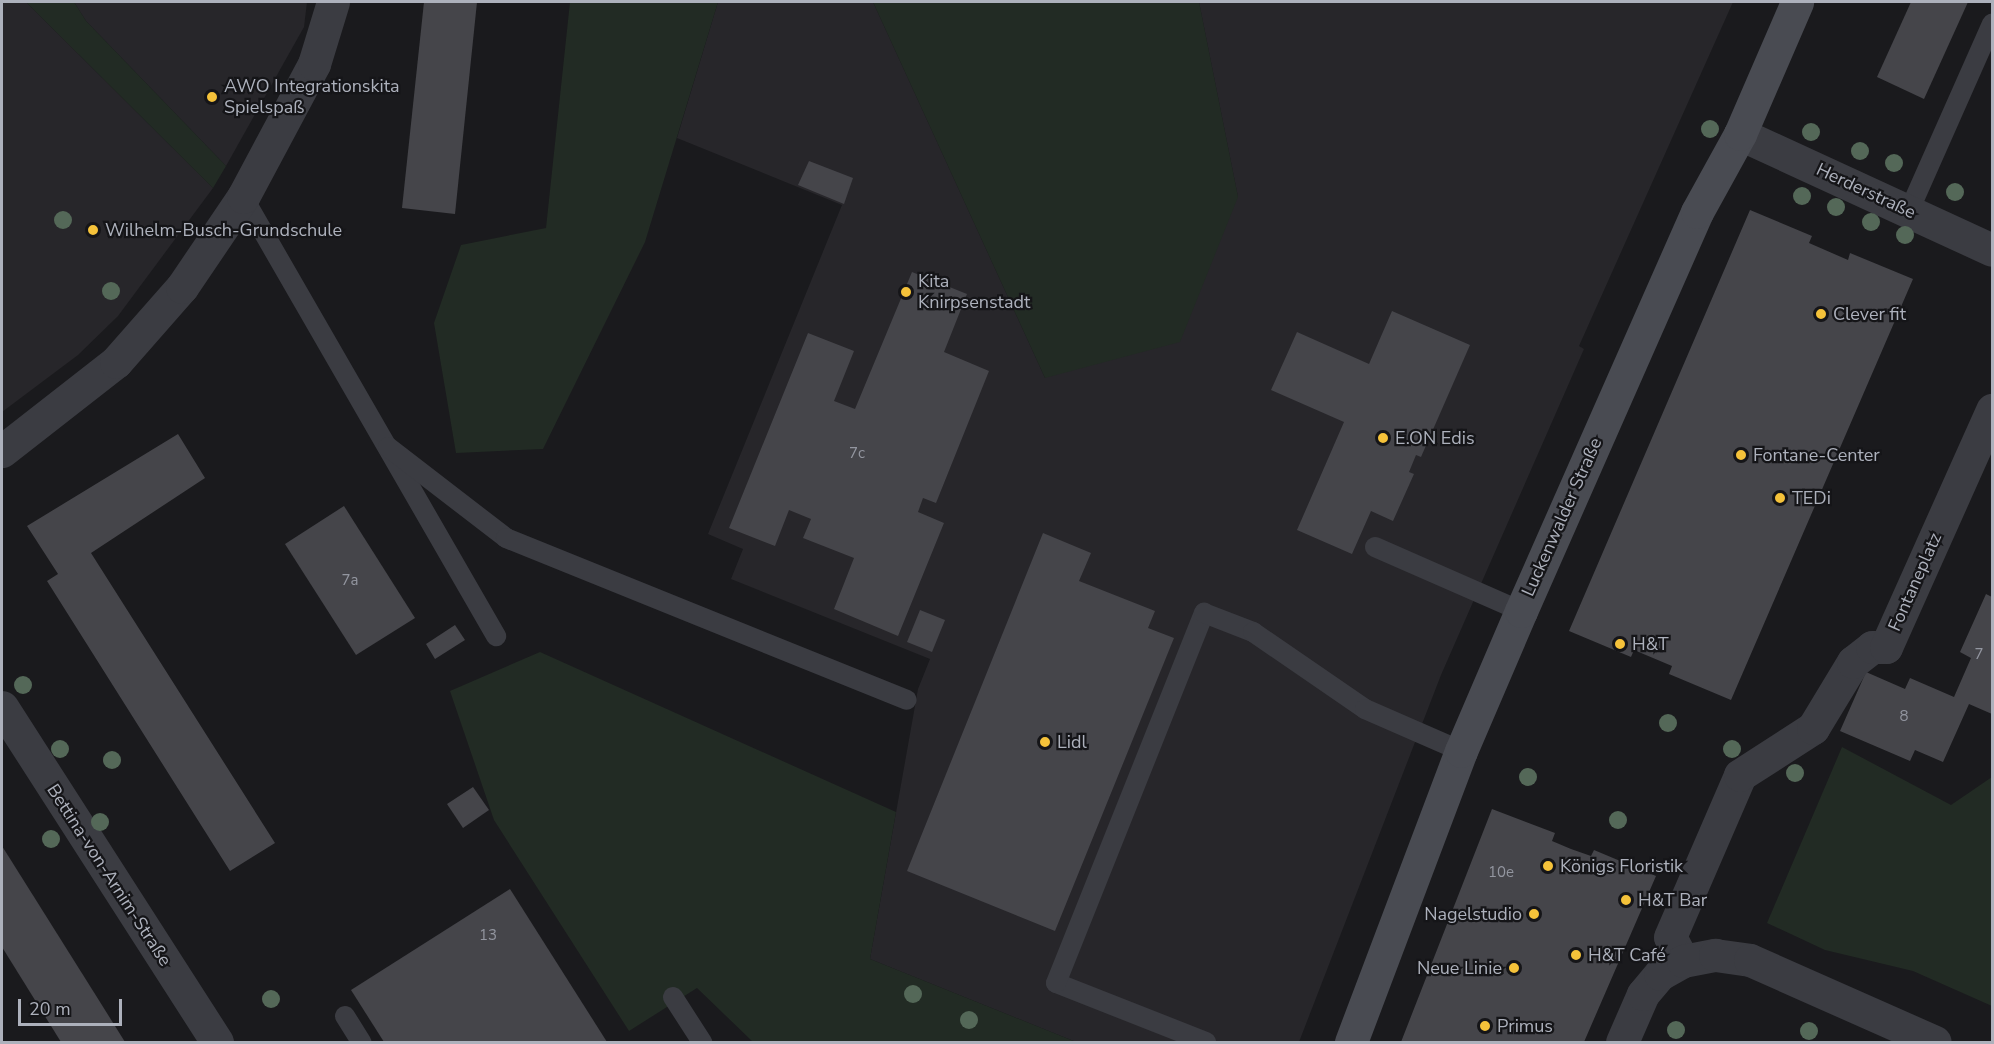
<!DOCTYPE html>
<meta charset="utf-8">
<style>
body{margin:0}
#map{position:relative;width:1994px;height:1044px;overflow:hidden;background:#1a1a1d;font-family:"Nunito Sans",sans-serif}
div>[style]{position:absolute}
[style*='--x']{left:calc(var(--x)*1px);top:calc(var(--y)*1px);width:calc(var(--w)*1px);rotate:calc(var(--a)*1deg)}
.built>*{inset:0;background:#27262a}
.green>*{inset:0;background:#222b24}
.building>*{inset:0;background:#45454a}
.lane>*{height:20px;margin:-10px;padding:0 10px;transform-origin:10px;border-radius:10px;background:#3b3c42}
.street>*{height:33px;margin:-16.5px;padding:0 16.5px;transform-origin:16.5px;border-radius:16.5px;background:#3b3c42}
.secondary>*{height:33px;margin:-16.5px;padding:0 16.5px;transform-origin:16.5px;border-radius:16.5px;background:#494b52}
.trees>*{width:18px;height:18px;margin:-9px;border-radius:50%;background:#546858}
.dots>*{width:16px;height:16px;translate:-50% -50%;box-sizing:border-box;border:3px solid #151518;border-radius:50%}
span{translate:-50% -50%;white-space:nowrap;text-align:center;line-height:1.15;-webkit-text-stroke:4.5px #151518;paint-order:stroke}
.number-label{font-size:15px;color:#9396a0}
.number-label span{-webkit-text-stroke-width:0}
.poi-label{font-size:18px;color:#adb1bc}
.left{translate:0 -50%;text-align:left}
.right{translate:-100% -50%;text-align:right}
.street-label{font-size:18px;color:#adb1bc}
.frame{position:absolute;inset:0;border:3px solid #adb1bc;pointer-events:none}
.scale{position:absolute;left:18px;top:999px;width:104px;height:27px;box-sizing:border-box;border:3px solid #adb1bc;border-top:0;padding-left:8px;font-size:18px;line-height:21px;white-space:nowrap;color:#adb1bc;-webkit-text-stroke:4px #151518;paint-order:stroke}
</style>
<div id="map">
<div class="built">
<i style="clip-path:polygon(2px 2px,26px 2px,213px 188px,118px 316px,78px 355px,2px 412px)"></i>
<i style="clip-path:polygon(74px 2px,307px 2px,304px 27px,226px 166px,86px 21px)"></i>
<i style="clip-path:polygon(718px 2px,873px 2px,1045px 378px,1238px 197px,1199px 2px,1733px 2px,1579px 346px,1584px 349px,1441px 675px,1299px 1042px,1076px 1042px,870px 959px,918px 689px,930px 659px,731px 579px,743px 549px,708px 534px,842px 205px,677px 138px)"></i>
</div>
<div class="green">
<i style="clip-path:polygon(26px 2px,74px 2px,86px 21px,226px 166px,213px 188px)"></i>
<i style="clip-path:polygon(570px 2px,718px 2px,645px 242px,543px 449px,456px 453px,434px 323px,461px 245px,546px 228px)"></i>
<i style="clip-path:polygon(873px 2px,1199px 2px,1238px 197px,1180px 342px,1045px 378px)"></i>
<i style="clip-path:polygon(540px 652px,896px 812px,870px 959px,1076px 1042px,753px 1042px,697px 988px,629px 1031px,494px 820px,450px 691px)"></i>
<i style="clip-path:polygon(1842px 747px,1951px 805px,1992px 777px,1992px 1006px,1913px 971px,1825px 950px,1767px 923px)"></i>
</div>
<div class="building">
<i style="clip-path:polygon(424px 2px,477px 2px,455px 214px,402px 208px)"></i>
<i style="clip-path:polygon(1911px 2px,1968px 2px,1924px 99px,1877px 77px)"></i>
<i style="clip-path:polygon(809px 161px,853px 178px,844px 204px,798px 185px)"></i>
<i style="clip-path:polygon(1750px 210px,1812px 236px,1809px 243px,1848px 260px,1850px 253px,1913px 279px,1731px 700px,1669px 674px,1672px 666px,1634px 650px,1631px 657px,1569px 631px)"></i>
<i style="clip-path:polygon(912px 272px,967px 294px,944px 352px,989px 371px,936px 503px,923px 498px,918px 512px,944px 523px,898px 636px,834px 609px,854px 558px,803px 538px,811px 519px,789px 510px,775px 546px,729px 528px,808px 333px,854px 351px,834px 401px,855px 409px)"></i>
<i style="clip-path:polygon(1392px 311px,1470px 345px,1421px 457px,1416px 455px,1409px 472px,1414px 474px,1393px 521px,1371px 511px,1352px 554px,1297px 530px,1344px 422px,1271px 390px,1297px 332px,1369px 364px)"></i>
<i style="clip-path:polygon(178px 434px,205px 478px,91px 553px,275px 843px,230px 871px,47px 581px,58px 574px,27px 526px)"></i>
<i style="clip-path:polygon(344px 506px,415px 618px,356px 655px,285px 544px)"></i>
<i style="clip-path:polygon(1043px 533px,1091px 553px,1079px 581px,1155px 611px,1148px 628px,1174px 638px,1055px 931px,907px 871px)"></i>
<i style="clip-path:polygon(1986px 594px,1992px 597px,1992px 714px,1969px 704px,1943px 762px,1915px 750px,1910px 761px,1840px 731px,1866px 672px,1905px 689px,1910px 678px,1954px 697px,1971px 658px,1960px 652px)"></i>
<i style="clip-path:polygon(920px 610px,945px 620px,932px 652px,907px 642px)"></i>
<i style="clip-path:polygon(455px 625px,465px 640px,435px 659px,426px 644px)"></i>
<i style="clip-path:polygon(473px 787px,489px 810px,463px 828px,447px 804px)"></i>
<i style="clip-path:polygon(1492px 809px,1555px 833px,1552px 841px,1571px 849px,1591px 856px,1594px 850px,1656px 876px,1584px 1042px,1401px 1042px)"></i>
<i style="clip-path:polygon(2px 846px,100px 1002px,125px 1042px,61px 1042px,2px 947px)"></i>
<i style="clip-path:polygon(510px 889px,607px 1042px,384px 1042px,351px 990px)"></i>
</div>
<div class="lane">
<i style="--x:243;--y:197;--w:507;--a:60.04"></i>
<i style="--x:1909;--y:211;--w:205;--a:-66.1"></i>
<i style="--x:388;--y:447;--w:149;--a:37.6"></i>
<i style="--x:506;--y:538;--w:432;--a:22"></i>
<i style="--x:1375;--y:547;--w:159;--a:23.7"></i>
<i style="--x:673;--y:997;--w:54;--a:57.2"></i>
<i style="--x:345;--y:1016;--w:31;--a:58"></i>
<i style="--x:1206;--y:1042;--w:161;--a:-158.5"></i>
<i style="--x:1056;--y:983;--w:399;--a:-68.2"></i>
<i style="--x:1204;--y:613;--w:53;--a:21.2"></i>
<i style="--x:1253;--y:632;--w:136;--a:34.5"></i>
<i style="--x:1365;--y:709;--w:105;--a:23.6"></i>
</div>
<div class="street">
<i style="--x:1740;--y:134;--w:277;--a:24.7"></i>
<i style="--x:2;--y:451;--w:145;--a:-38"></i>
<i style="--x:116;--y:362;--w:100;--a:-48.7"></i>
<i style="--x:182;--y:287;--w:109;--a:-55.9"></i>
<i style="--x:243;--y:197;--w:151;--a:-61.9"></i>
<i style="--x:314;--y:64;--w:65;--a:-73"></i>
<i style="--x:2;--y:707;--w:398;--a:57.3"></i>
<i style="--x:1683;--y:961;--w:27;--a:-118"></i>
<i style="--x:1670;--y:937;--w:176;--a:-66.6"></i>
<i style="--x:1740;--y:775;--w:87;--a:-32.8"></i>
<i style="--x:1813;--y:728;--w:77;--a:-58.8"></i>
<i style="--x:1853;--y:662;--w:24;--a:-38"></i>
<i style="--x:1872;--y:647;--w:14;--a:0"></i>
<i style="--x:1886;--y:647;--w:260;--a:-65.9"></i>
<i style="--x:1622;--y:1042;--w:52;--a:-66.4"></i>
<i style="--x:1643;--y:994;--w:26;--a:-50"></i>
<i style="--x:1660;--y:974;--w:26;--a:-29"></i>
<i style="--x:1683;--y:961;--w:33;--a:-11"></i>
<i style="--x:1715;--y:955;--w:35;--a:8"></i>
<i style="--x:1750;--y:960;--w:202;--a:23.9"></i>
</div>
<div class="secondary">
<i style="--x:1351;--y:1042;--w:311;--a:-69.3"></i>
<i style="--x:1461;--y:751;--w:152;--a:-66.8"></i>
<i style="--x:1521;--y:611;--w:436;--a:-66.2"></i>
<i style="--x:1697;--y:212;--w:89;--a:-61.1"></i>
<i style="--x:1740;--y:134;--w:144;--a:-66.6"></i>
</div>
<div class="trees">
<i style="left:1710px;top:129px"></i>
<i style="left:1811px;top:132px"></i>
<i style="left:1860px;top:151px"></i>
<i style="left:1894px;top:163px"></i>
<i style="left:1955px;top:192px"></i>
<i style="left:1802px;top:196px"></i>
<i style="left:1836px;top:207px"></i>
<i style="left:63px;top:220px"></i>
<i style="left:1871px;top:222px"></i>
<i style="left:1905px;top:235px"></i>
<i style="left:111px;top:291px"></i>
<i style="left:23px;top:685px"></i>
<i style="left:1668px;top:723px"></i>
<i style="left:60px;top:749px"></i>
<i style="left:1732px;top:749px"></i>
<i style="left:112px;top:760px"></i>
<i style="left:1795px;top:773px"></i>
<i style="left:1528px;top:777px"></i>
<i style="left:1618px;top:820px"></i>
<i style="left:100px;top:822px"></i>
<i style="left:51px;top:839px"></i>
<i style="left:913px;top:994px"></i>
<i style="left:271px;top:999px"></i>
<i style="left:969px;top:1020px"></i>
<i style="left:1676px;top:1030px"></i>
<i style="left:1809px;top:1031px"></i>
</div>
<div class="dots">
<i style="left:212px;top:97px;background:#f5c23a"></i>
<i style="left:93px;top:230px;background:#f5c23a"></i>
<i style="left:906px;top:292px;background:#f5c23a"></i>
<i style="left:1821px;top:314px;background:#f5c23a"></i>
<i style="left:1383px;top:438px;background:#f5c23a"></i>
<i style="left:1741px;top:455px;background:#f5c23a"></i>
<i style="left:1780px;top:498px;background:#f5c23a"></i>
<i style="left:1620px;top:644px;background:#f5c23a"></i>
<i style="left:1045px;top:742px;background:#f5c23a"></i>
<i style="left:1548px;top:866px;background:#f5c23a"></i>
<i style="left:1626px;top:900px;background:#f5c23a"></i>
<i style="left:1534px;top:914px;background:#f5c23a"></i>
<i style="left:1576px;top:955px;background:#f5c23a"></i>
<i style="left:1514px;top:968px;background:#f5c23a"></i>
<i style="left:1485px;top:1026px;background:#f5c23a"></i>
</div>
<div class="number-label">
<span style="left:857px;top:454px">7c</span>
<span style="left:350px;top:581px">7a</span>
<span style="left:1979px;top:655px">7</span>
<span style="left:1904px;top:717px">8</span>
<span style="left:1501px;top:873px">10e</span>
<span style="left:488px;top:936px">13</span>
</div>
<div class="poi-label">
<span class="left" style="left:224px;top:97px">AWO Integrationskita<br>Spielspaß</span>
<span class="left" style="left:105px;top:230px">Wilhelm-Busch-Grundschule</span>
<span class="left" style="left:918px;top:292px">Kita<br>Knirpsenstadt</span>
<span class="left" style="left:1833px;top:314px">Clever fit</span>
<span class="left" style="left:1395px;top:438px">E.ON Edis</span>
<span class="left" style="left:1753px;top:455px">Fontane-Center</span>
<span class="left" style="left:1792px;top:498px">TEDi</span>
<span class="left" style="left:1632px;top:644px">H&amp;T</span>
<span class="left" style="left:1057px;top:742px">Lidl</span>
<span class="left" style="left:1560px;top:866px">Königs Floristik</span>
<span class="left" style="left:1638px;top:900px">H&amp;T Bar</span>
<span class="right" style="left:1522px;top:914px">Nagelstudio</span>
<span class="left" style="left:1588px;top:955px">H&amp;T Café</span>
<span class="right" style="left:1502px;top:968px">Neue Linie</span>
<span class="left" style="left:1497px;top:1026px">Primus</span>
</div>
<div class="street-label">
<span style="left:1866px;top:191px;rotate:25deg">Herderstraße</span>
<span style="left:1562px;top:517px;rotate:-66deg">Luckenwalder Straße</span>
<span style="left:1915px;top:582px;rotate:-66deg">Fontaneplatz</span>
<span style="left:109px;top:875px;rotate:57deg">Bettina-von-Arnim-Straße</span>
</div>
<div class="frame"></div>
<div class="scale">20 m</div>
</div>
